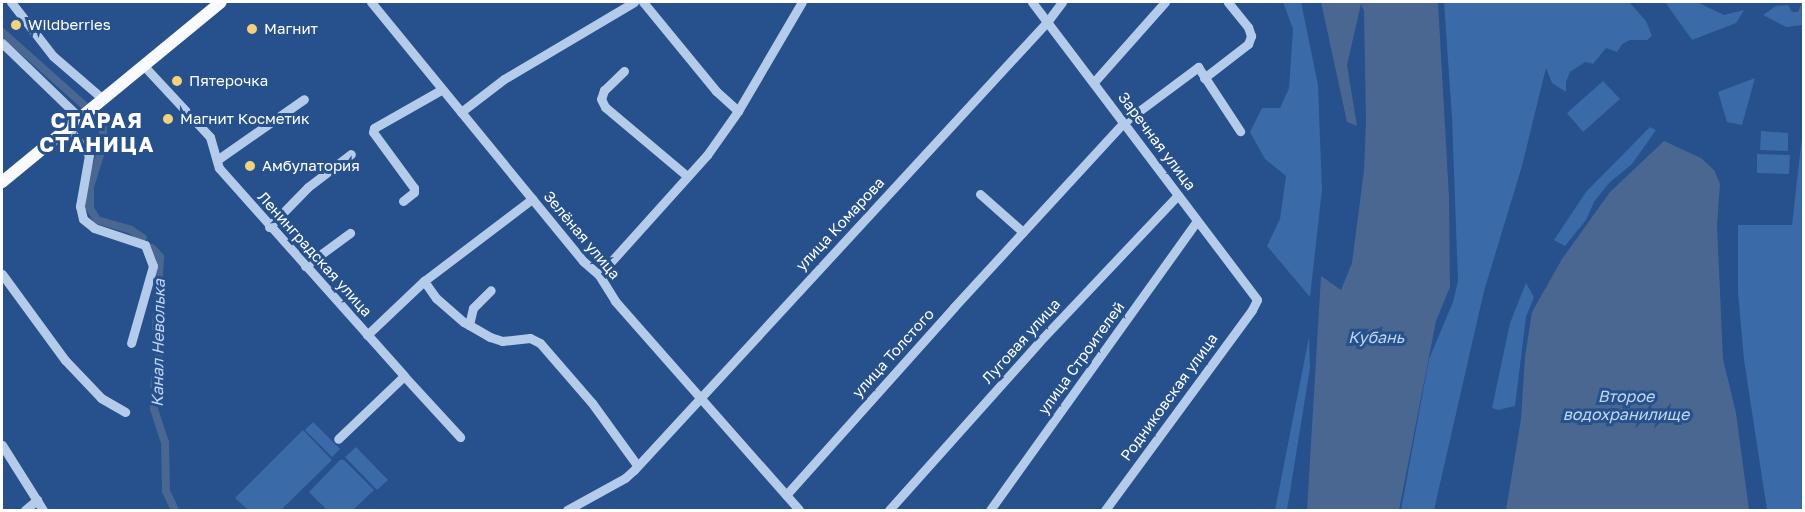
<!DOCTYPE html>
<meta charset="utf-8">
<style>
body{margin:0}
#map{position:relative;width:1805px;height:512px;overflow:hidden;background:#26518c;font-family:"Golos Text",sans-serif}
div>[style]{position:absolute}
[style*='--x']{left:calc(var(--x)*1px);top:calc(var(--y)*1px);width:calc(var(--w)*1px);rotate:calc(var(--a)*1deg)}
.green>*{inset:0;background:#3a6aa8}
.water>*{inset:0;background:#496791}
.canal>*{height:8px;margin:-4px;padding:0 4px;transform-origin:4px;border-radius:4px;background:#496791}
.minor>*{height:9px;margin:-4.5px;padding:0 4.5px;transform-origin:4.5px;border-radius:4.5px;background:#b4ccea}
.major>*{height:12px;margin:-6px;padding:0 6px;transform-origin:6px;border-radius:6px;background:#f8fafe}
.dots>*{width:16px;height:16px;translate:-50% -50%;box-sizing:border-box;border:3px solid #26518c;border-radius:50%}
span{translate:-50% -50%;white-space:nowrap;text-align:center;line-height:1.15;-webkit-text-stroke:6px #26518c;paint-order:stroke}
.poi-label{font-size:15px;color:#fff}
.left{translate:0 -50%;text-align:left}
.street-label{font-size:15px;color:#fff}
.water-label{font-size:16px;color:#c0d6f1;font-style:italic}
.district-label{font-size:21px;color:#fff;font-weight:700;letter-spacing:1.5px}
.frame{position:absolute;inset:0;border:3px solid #fff;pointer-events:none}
</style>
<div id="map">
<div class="green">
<i style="clip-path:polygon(1283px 2px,1301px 2px,1318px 85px,1322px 190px,1310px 297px,1267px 246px,1280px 219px,1286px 176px,1265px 159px,1250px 132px,1262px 108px,1280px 108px,1289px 88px,1293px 29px)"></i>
<i style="clip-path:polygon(1444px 2px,1629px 2px,1646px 21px,1652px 36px,1647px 40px,1630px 40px,1622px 44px,1617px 52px,1606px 48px,1593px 64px,1585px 62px,1570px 72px,1566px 82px,1566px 92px,1552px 83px,1546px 68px,1522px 166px,1484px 291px,1434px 510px,1401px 510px,1429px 359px,1453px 302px,1458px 281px,1452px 118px)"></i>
<i style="clip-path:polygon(1665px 2px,1697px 2px,1724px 15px,1744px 10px,1736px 23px,1692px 40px)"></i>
<i style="clip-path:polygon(1802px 2px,1803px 25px,1786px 27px,1763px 15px,1776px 6px,1788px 5px,1792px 12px,1798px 12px)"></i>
<i style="clip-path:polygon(1755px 78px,1742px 125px,1727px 122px,1718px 92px)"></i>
<i style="clip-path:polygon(1603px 81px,1620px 99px,1583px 132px,1567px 113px)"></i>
<i style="clip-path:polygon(1650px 127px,1656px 130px,1632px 164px,1609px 183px,1594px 202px,1586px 220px,1565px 246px,1554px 240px,1586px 192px)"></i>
<i style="clip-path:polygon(1803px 128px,1803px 510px,1767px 510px,1744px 360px,1738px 292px,1738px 225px,1792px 225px)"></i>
<i style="clip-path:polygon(1761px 131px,1788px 133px,1788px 151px,1760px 150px)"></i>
<i style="clip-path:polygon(1757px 154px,1790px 155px,1789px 174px,1757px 173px)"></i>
<i style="clip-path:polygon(1526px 283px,1534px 297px,1526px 317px,1515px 406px,1498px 410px,1492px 408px,1510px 323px)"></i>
<i style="clip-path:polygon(1309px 337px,1310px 368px,1287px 510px,1275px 510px)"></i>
<i style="clip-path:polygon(313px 422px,340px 449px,332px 457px,305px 430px)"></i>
<i style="clip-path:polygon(303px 430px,332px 460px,281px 510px,248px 510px,235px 498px)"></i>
<i style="clip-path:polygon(356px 447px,388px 480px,377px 490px,345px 457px)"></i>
<i style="clip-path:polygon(340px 460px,344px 460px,374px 490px,353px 510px,327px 510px,309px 492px)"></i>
</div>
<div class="water">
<i style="clip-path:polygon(1321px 2px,1438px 2px,1449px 197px,1450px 287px,1436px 321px,1399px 510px,1307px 510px,1321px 276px,1341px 290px,1352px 263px,1364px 170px,1366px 121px,1364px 11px,1361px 4px,1347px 65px,1357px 126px,1347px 122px)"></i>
<i style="clip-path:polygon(1664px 141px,1701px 158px,1714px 170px,1720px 184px,1717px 225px,1723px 359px,1736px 413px,1749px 510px,1506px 510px,1521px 419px,1525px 357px,1532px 312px,1562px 259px,1610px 192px)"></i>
</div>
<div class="canal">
<i style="--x:2;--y:32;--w:110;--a:41.7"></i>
<i style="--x:95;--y:115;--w:14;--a:54"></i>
<i style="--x:103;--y:126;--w:19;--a:90"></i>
<i style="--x:103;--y:145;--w:44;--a:107.2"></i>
<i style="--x:90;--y:187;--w:21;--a:90"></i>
<i style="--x:90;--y:208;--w:14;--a:60"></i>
<i style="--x:97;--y:220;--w:35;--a:16"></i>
<i style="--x:131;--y:230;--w:14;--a:34"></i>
<i style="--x:152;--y:248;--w:12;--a:48"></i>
<i style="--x:160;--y:257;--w:71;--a:93.2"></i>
<i style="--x:156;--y:328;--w:19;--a:78"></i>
<i style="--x:160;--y:347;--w:47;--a:98.7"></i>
<i style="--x:153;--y:393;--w:16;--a:86"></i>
<i style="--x:154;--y:409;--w:35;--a:72"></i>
<i style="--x:165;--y:442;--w:49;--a:88.8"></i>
<i style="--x:166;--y:491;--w:21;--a:65"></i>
</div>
<div class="minor">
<i style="--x:11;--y:2;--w:68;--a:52.1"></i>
<i style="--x:53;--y:56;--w:66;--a:40.7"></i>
<i style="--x:371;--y:2;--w:335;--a:50.7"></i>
<i style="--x:583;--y:261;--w:21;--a:41"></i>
<i style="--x:599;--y:275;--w:31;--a:58"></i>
<i style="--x:615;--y:301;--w:278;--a:48.6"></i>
<i style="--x:643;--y:2;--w:115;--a:50.6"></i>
<i style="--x:716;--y:91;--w:30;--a:42"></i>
<i style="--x:1032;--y:2;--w:373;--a:52.9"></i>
<i style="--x:1257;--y:300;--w:11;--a:117"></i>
<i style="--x:1252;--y:310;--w:248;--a:126.3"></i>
<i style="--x:2;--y:43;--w:108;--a:43.9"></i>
<i style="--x:144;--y:66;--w:97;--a:47.1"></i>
<i style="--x:210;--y:137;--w:32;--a:74"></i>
<i style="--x:219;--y:168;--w:278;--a:48.3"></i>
<i style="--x:404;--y:376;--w:91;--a:136.3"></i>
<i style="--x:624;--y:71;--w:28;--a:136"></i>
<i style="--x:604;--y:90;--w:9;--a:108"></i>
<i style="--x:601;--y:99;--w:9;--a:63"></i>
<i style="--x:605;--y:107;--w:107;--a:40.1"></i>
<i style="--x:1204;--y:78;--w:56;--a:-37.7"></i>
<i style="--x:1248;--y:44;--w:9;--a:-69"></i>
<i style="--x:1251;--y:36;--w:9;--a:-108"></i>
<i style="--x:1248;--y:27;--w:32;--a:-129"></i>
<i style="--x:1094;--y:82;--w:107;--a:-48.4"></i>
<i style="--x:461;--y:112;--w:54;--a:-37.5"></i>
<i style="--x:504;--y:79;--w:151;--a:-30.6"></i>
<i style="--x:68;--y:128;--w:34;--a:52"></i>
<i style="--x:89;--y:155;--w:52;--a:100"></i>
<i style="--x:80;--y:206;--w:13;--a:77"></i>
<i style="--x:83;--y:219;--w:14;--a:39"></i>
<i style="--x:94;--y:228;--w:54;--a:18.4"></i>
<i style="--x:145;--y:245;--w:22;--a:69"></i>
<i style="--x:153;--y:266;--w:80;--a:105.9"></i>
<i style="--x:217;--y:160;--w:106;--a:-35"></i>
<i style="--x:980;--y:194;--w:57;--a:41.5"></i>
<i style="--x:403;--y:201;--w:14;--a:-39"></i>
<i style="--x:414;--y:192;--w:4;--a:-90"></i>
<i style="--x:414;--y:188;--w:69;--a:-126.2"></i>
<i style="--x:373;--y:132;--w:4;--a:-76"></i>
<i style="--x:374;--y:128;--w:77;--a:-29.6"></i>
<i style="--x:269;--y:227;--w:56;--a:-45.7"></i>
<i style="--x:308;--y:187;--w:54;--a:-37.5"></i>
<i style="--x:305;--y:266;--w:56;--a:-36.3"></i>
<i style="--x:2;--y:274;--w:107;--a:53.8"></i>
<i style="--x:65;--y:360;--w:52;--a:46.5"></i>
<i style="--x:101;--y:398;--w:28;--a:30"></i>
<i style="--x:599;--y:275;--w:161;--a:-48"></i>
<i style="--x:707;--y:155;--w:54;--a:-54.8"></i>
<i style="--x:738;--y:111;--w:126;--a:-59.6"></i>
<i style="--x:424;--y:281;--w:21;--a:55"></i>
<i style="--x:436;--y:298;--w:37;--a:41"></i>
<i style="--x:464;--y:322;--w:30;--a:30"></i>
<i style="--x:490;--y:337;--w:13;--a:18"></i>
<i style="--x:502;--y:341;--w:28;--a:-6"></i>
<i style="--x:530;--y:338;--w:11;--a:27"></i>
<i style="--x:540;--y:343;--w:79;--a:49.1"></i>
<i style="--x:592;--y:403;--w:77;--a:54"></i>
<i style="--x:469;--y:325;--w:17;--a:-77"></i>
<i style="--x:473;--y:308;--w:25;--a:-45"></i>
<i style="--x:367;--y:335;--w:79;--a:-43.5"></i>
<i style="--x:424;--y:281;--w:136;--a:-37.2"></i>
<i style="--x:404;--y:376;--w:83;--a:47.4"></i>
<i style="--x:2;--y:445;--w:77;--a:57.8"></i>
<i style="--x:786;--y:495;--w:252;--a:-48.2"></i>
<i style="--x:954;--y:307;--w:250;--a:-47.4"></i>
<i style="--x:1123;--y:123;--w:94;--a:-36.7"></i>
<i style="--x:1198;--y:67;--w:77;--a:56.7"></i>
<i style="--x:25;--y:510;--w:16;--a:-40"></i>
<i style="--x:567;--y:510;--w:66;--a:-28.9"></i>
<i style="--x:625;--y:478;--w:12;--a:-42"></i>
<i style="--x:634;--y:470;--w:609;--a:-47.33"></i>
<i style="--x:1047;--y:22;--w:25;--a:-53"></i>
<i style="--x:889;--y:510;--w:225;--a:-48.2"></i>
<i style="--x:1039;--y:342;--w:202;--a:-46.6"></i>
<i style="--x:990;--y:510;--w:354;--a:-54.4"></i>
</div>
<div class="major">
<i style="--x:2;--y:182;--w:283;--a:-39.4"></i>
</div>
<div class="dots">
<i style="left:16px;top:25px;background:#f3d279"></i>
<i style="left:252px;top:29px;background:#f3d279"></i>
<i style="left:177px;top:81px;background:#f3d279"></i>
<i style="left:168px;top:119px;background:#f3d279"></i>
<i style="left:250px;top:166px;background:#f3d279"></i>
</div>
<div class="poi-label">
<span class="left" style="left:28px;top:25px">Wildberries</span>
<span class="left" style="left:264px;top:29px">Магнит</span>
<span class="left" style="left:189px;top:81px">Пятерочка</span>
<span class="left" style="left:180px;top:119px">Магнит Косметик</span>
<span class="left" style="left:262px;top:166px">Амбулатория</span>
</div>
<div class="street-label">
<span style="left:1157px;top:141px;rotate:53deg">Заречная улица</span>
<span style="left:840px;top:224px;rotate:-47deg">улица Комарова</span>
<span style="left:582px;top:235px;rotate:50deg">Зелёная улица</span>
<span style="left:315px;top:254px;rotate:48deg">Ленинградская улица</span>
<span style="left:1021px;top:341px;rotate:-48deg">Луговая улица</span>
<span style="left:893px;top:353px;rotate:-48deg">улица Толстого</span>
<span style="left:1081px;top:358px;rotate:-54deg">улица Строителей</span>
<span style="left:1169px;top:397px;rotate:-54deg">Родниковская улица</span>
</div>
<div class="water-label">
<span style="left:1376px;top:337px">Кубань</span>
<span style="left:158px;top:343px;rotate:-89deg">Канал Неволька</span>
<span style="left:1626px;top:405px">Второе<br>водохранилище</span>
</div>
<div class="district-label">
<span style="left:97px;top:132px">СТАРАЯ<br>СТАНИЦА</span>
</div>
<div class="frame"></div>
</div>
